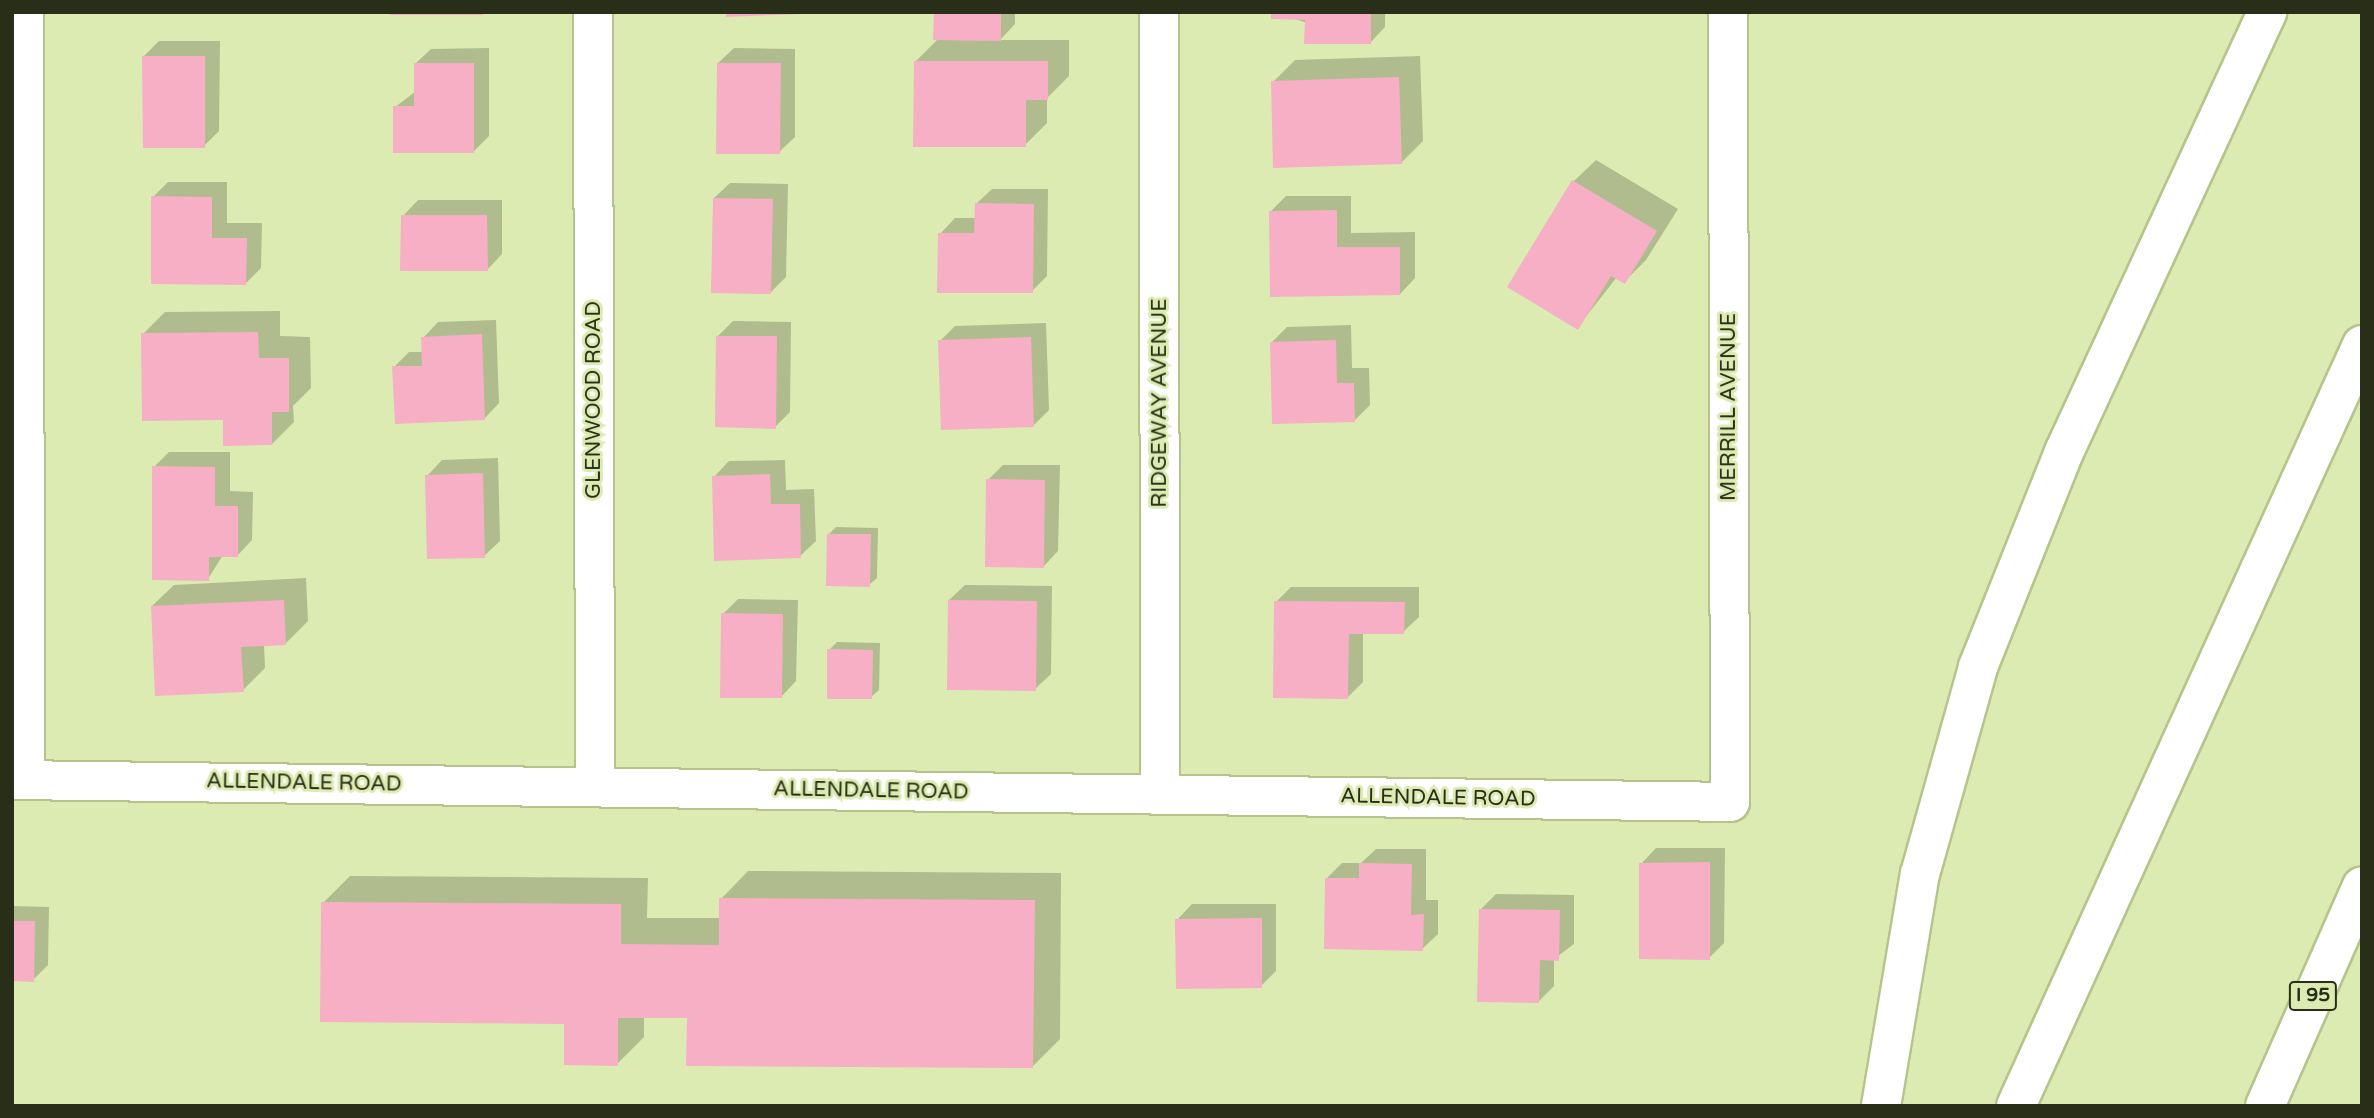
<!DOCTYPE html>
<style>
body{margin:0}
#map{position:relative;width:2374px;height:1118px;overflow:hidden;background:#dcebb2;font-family:"Varela Round",sans-serif}
div>[style]{position:absolute}
[style*='--x']{left:calc(var(--x)*1px);top:calc(var(--y)*1px);width:calc(var(--w)*1px);rotate:calc(var(--a)*1deg)}
.shadow>*{inset:0;background:#0003}
.building>*{inset:0;background:#f6afc4}
.roads{filter:drop-shadow(2px 0 #b6c48c) drop-shadow(-2px 0 #b6c48c) drop-shadow(0 2px #b6c48c) drop-shadow(0 -2px #b6c48c)}
.minor>*{height:38px;margin:-19px;padding:0 19px;transform-origin:19px;border-radius:19px;background:#fff}
.highway>*{height:38px;margin:-19px;padding:0 19px;transform-origin:19px;border-radius:19px;background:#fff}
span{translate:-50% -50%;white-space:nowrap;text-align:center;line-height:1.15;-webkit-text-stroke:6px #dcebb2;paint-order:stroke}
.shield-label span{padding:2px 5px;background:#dcebb2;border:2px solid;border-radius:5px;-webkit-text-stroke-width:0}
.shield-label{font-size:19px;color:#282e17;font-weight:700}
.street-label{font-size:21px;color:#282e17}
.frame{position:absolute;inset:0;border:14px solid #282e17;pointer-events:none}
</style>
<div id="map">
<div class="shadow">
<i style="clip-path:polygon(935px 12px,1015px 12px,1015px 24px,1000px 40px,1069px 40px,1069px 76px,1047px 98px,1047px 123px,1025px 145px,915px 62px,939px 38px)"></i>
<i style="clip-path:polygon(1273px 12px,1385px 12px,1385px 27px,1370px 43px)"></i>
<i style="clip-path:polygon(159px 41px,220px 41px,219px 131px,204px 146px,144px 56px)"></i>
<i style="clip-path:polygon(489px 48px,489px 136px,474px 151px,395px 107px,415px 92px,415px 64px,431px 49px)"></i>
<i style="clip-path:polygon(734px 48px,795px 49px,795px 137px,779px 152px,718px 63px)"></i>
<i style="clip-path:polygon(1420px 56px,1423px 141px,1401px 163px,1273px 82px,1295px 60px)"></i>
<i style="clip-path:polygon(1596px 160px,1678px 209px,1646px 260px,1624px 282px,1617px 277px,1577px 328px,1574px 181px)"></i>
<i style="clip-path:polygon(168px 182px,227px 182px,227px 223px,262px 223px,261px 268px,246px 283px,153px 197px)"></i>
<i style="clip-path:polygon(730px 183px,788px 184px,786px 277px,771px 292px,714px 198px)"></i>
<i style="clip-path:polygon(992px 189px,1048px 189px,1047px 276px,1032px 291px,940px 234px,955px 218px,976px 218px,976px 204px)"></i>
<i style="clip-path:polygon(1286px 196px,1351px 196px,1351px 233px,1415px 232px,1415px 278px,1400px 294px,1271px 211px)"></i>
<i style="clip-path:polygon(418px 200px,502px 200px,502px 254px,487px 270px,403px 216px)"></i>
<i style="clip-path:polygon(280px 311px,280px 336px,310px 337px,311px 388px,293px 406px,294px 422px,272px 444px,143px 334px,165px 312px)"></i>
<i style="clip-path:polygon(496px 320px,499px 403px,484px 419px,394px 367px,409px 352px,423px 352px,423px 338px,438px 322px)"></i>
<i style="clip-path:polygon(733px 321px,791px 322px,790px 412px,775px 427px,718px 336px)"></i>
<i style="clip-path:polygon(1046px 323px,1049px 410px,1033px 426px,940px 341px,955px 326px)"></i>
<i style="clip-path:polygon(1351px 325px,1352px 368px,1369px 368px,1370px 405px,1355px 420px,1272px 342px,1287px 327px)"></i>
<i style="clip-path:polygon(169px 452px,230px 452px,230px 491px,253px 492px,252px 540px,237px 556px,223px 555px,208px 579px,154px 467px)"></i>
<i style="clip-path:polygon(498px 458px,500px 541px,484px 556px,427px 476px,442px 460px)"></i>
<i style="clip-path:polygon(785px 460px,786px 490px,814px 489px,816px 541px,800px 556px,714px 477px,729px 461px)"></i>
<i style="clip-path:polygon(1003px 465px,1060px 465px,1058px 551px,1043px 567px,988px 480px)"></i>
<i style="clip-path:polygon(836px 527px,878px 528px,877px 578px,869px 585px,829px 534px)"></i>
<i style="clip-path:polygon(306px 578px,308px 621px,286px 643px,264px 644px,265px 668px,243px 690px,152px 606px,174px 585px)"></i>
<i style="clip-path:polygon(965px 585px,1052px 586px,1051px 674px,1035px 689px,949px 600px)"></i>
<i style="clip-path:polygon(1291px 587px,1419px 587px,1419px 617px,1403px 632px,1363px 632px,1363px 682px,1347px 698px,1276px 602px)"></i>
<i style="clip-path:polygon(738px 599px,798px 600px,796px 681px,781px 697px,723px 614px)"></i>
<i style="clip-path:polygon(837px 642px,880px 643px,879px 690px,871px 697px,829px 650px)"></i>
<i style="clip-path:polygon(1656px 848px,1725px 848px,1724px 943px,1709px 958px,1641px 864px)"></i>
<i style="clip-path:polygon(1376px 849px,1426px 849px,1426px 900px,1438px 900px,1438px 934px,1422px 949px,1326px 879px,1342px 863px,1361px 863px)"></i>
<i style="clip-path:polygon(748px 871px,1061px 873px,1060px 1039px,1033px 1066px,688px 1017px,644px 1016px,644px 1037px,617px 1064px,565px 1022px,323px 903px,350px 876px,648px 878px,647px 918px,721px 918px,721px 899px)"></i>
<i style="clip-path:polygon(1496px 894px,1574px 895px,1574px 944px,1554px 959px,1554px 986px,1539px 1001px,1480px 910px)"></i>
<i style="clip-path:polygon(1192px 904px,1276px 904px,1276px 971px,1261px 986px,1177px 920px)"></i>
<i style="clip-path:polygon(12px 906px,49px 907px,48px 965px,33px 980px,12px 980px)"></i>
</div>
<div class="building">
<i style="clip-path:polygon(390px 12px,483px 12px,483px 15px,390px 15px)"></i>
<i style="clip-path:polygon(726px 12px,799px 12px,800px 14px,726px 17px)"></i>
<i style="clip-path:polygon(934px 12px,1001px 12px,1001px 41px,933px 40px)"></i>
<i style="clip-path:polygon(1271px 12px,1371px 12px,1371px 44px,1304px 44px,1305px 20px,1271px 19px)"></i>
<i style="clip-path:polygon(142px 56px,205px 56px,205px 148px,143px 148px)"></i>
<i style="clip-path:polygon(914px 61px,1048px 61px,1048px 100px,1026px 100px,1026px 147px,913px 147px)"></i>
<i style="clip-path:polygon(414px 63px,474px 63px,474px 153px,393px 153px,393px 106px,414px 106px)"></i>
<i style="clip-path:polygon(717px 63px,781px 63px,780px 154px,716px 154px)"></i>
<i style="clip-path:polygon(1399px 77px,1402px 164px,1273px 168px,1271px 81px)"></i>
<i style="clip-path:polygon(1572px 180px,1657px 231px,1625px 284px,1611px 276px,1578px 330px,1507px 287px)"></i>
<i style="clip-path:polygon(151px 196px,212px 197px,212px 238px,247px 238px,246px 285px,151px 284px)"></i>
<i style="clip-path:polygon(713px 198px,773px 199px,771px 294px,711px 293px)"></i>
<i style="clip-path:polygon(975px 203px,1034px 204px,1033px 293px,937px 293px,938px 233px,974px 233px)"></i>
<i style="clip-path:polygon(1337px 210px,1337px 247px,1400px 247px,1400px 295px,1270px 297px,1269px 211px)"></i>
<i style="clip-path:polygon(401px 215px,487px 215px,488px 271px,400px 271px)"></i>
<i style="clip-path:polygon(258px 332px,259px 358px,289px 358px,289px 412px,272px 412px,272px 445px,223px 446px,223px 420px,142px 421px,141px 333px)"></i>
<i style="clip-path:polygon(482px 334px,485px 420px,395px 424px,392px 366px,422px 366px,421px 337px)"></i>
<i style="clip-path:polygon(716px 336px,777px 336px,776px 429px,715px 427px)"></i>
<i style="clip-path:polygon(1031px 337px,1034px 427px,941px 430px,938px 340px)"></i>
<i style="clip-path:polygon(1336px 340px,1337px 383px,1354px 383px,1355px 422px,1272px 424px,1270px 342px)"></i>
<i style="clip-path:polygon(152px 466px,215px 467px,215px 506px,238px 506px,238px 557px,209px 557px,209px 581px,152px 580px)"></i>
<i style="clip-path:polygon(483px 473px,485px 558px,427px 559px,425px 475px)"></i>
<i style="clip-path:polygon(770px 474px,771px 504px,800px 504px,801px 558px,714px 561px,712px 476px)"></i>
<i style="clip-path:polygon(986px 479px,1045px 480px,1044px 568px,985px 567px)"></i>
<i style="clip-path:polygon(827px 534px,871px 534px,870px 587px,826px 586px)"></i>
<i style="clip-path:polygon(284px 600px,286px 645px,241px 647px,244px 692px,155px 696px,151px 606px)"></i>
<i style="clip-path:polygon(948px 600px,1037px 601px,1036px 691px,947px 690px)"></i>
<i style="clip-path:polygon(1274px 601px,1405px 602px,1404px 634px,1349px 634px,1348px 699px,1273px 698px)"></i>
<i style="clip-path:polygon(721px 613px,783px 614px,782px 698px,720px 698px)"></i>
<i style="clip-path:polygon(827px 649px,873px 650px,872px 699px,827px 699px)"></i>
<i style="clip-path:polygon(1710px 862px,1710px 960px,1639px 959px,1639px 863px)"></i>
<i style="clip-path:polygon(1359px 863px,1412px 864px,1411px 915px,1424px 914px,1423px 951px,1324px 949px,1325px 878px,1359px 878px)"></i>
<i style="clip-path:polygon(719px 898px,1035px 900px,1033px 1068px,686px 1066px,687px 1018px,618px 1018px,618px 1066px,564px 1065px,564px 1024px,320px 1022px,321px 902px,621px 904px,621px 944px,719px 945px)"></i>
<i style="clip-path:polygon(1479px 909px,1560px 910px,1559px 961px,1540px 960px,1539px 1003px,1477px 1002px)"></i>
<i style="clip-path:polygon(1262px 918px,1262px 988px,1176px 989px,1175px 919px)"></i>
<i style="clip-path:polygon(12px 921px,35px 921px,34px 982px,12px 981px)"></i>
</div>
<div class="roads">
<div class="minor">
<i style="--x:24;--y:12;--w:768;--a:89.93"></i>
<i style="--x:593;--y:12;--w:775;--a:89.85"></i>
<i style="--x:1159;--y:12;--w:782;--a:89.93"></i>
<i style="--x:12;--y:780;--w:1718;--a:0.73"></i>
<i style="--x:1730;--y:802;--w:790;--a:-90.15"></i>
</div>
<div class="highway">
<i style="--x:1881;--y:1106;--w:235;--a:-80.5"></i>
<i style="--x:1920;--y:874;--w:215;--a:-74.3"></i>
<i style="--x:1978;--y:667;--w:232;--a:-68.2"></i>
<i style="--x:2064;--y:452;--w:485;--a:-65.2"></i>
<i style="--x:2016;--y:1106;--w:836;--a:-65.55"></i>
<i style="--x:2265;--y:1106;--w:240;--a:-66.2"></i>
</div>
</div>
<div class="shield-label">
<span style="left:2313px;top:996px">I 95</span>
</div>
<div class="street-label">
<span style="left:594px;top:400px;rotate:-90deg">GLENWOOD ROAD</span>
<span style="left:1160px;top:403px;rotate:-90deg">RIDGEWAY AVENUE</span>
<span style="left:1729px;top:407px;rotate:-90deg">MERRILL AVENUE</span>
<span style="left:304px;top:783px;rotate:1deg">ALLENDALE ROAD</span>
<span style="left:871px;top:791px;rotate:1deg">ALLENDALE ROAD</span>
<span style="left:1438px;top:798px;rotate:1deg">ALLENDALE ROAD</span>
</div>
<div class="frame"></div>
</div>
